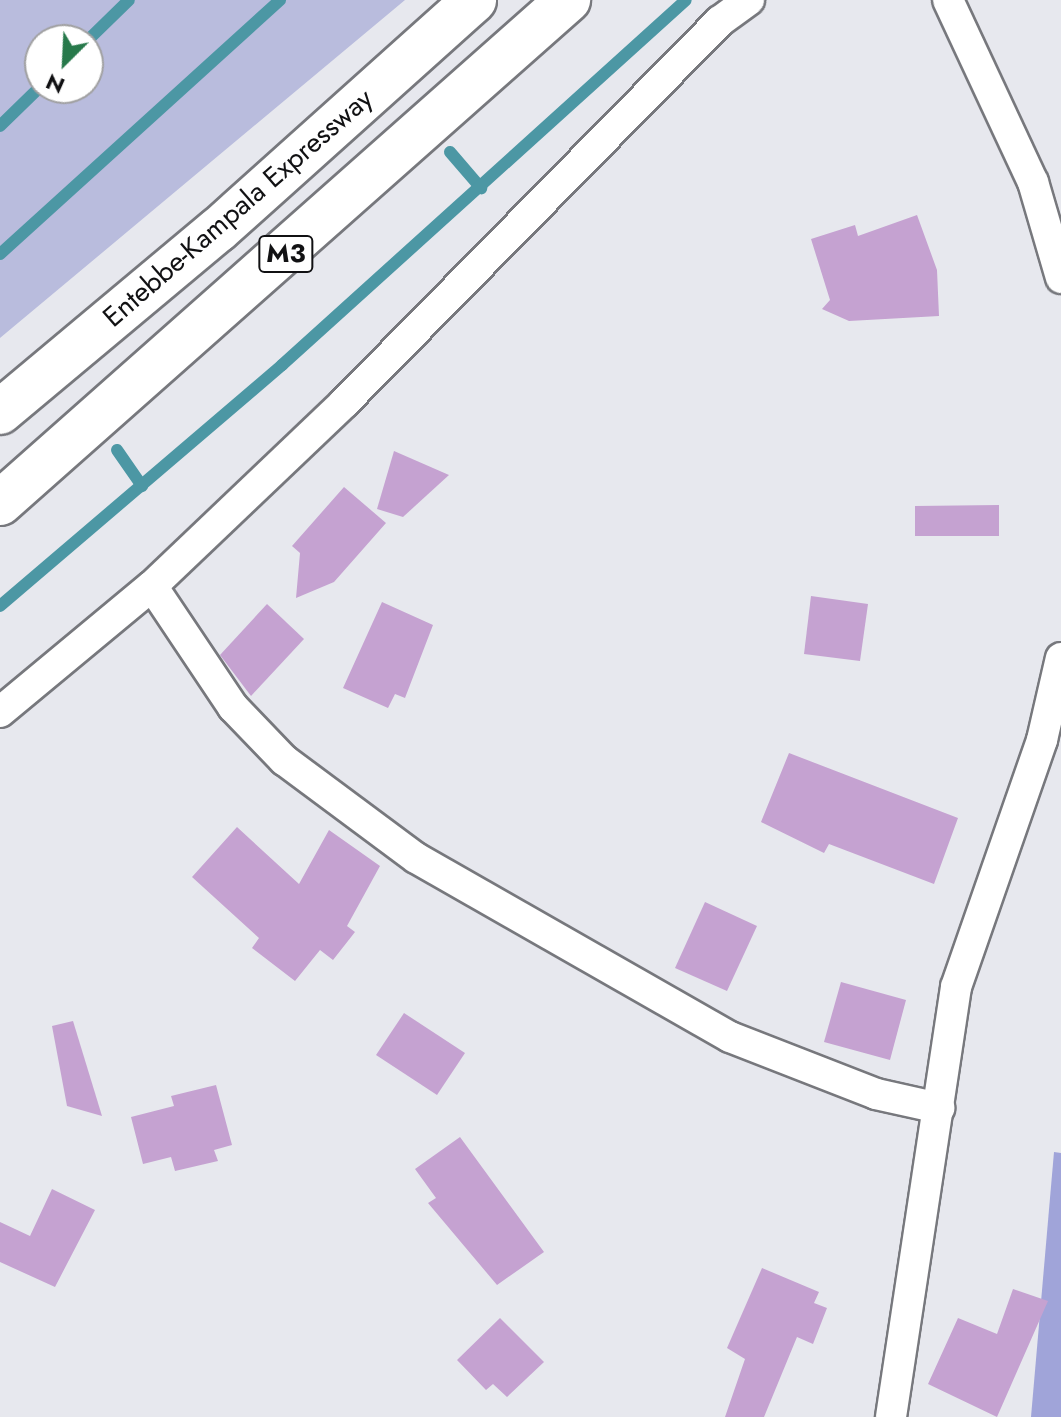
<!DOCTYPE html>
<style>
body{margin:0}
#map{position:relative;width:1061px;height:1417px;overflow:hidden;background:#e7e8ee;font-family:Jost,sans-serif}
div>[style]{position:absolute}
[style*='--x']{left:calc(var(--x)*1px);top:calc(var(--y)*1px);width:calc(var(--w)*1px);rotate:calc(var(--a)*1deg)}
.green>*{inset:0;background:#b9bcdd}
.forest>*{inset:0;background:#a0a4d9}
.stream>*{height:12px;margin:-6px;padding:0 6px;transform-origin:6px;border-radius:6px;background:#4c97a4}
.building>*{inset:0;background:#c5a2d1}
.roads{filter:drop-shadow(2px 0 #77787d) drop-shadow(-2px 0 #77787d) drop-shadow(0 2px #77787d) drop-shadow(0 -2px #77787d)}
.minor>*{height:30px;margin:-15px;padding:0 15px;transform-origin:15px;border-radius:15px;background:#fff}
.motorway>*{height:44px;margin:-22px;padding:0 22px;transform-origin:22px;border-radius:22px;background:#fff}
span{translate:-50% -50%;white-space:nowrap;text-align:center;line-height:1.15;-webkit-text-stroke:7px #fff;paint-order:stroke}
.shield-label span{padding:2px 6px;background:#fff;border:2px solid;border-radius:6px;-webkit-text-stroke-width:0}
.shield-label{font-size:26px;color:#111113;font-weight:700}
.street-label{font-size:28px;color:#111113}
.north{position:absolute;left:24px;top:24px;width:80px;height:80px;box-sizing:border-box;background:#fff;border:2px solid #a0a0a1;border-radius:50%;rotate:204deg;font-size:22px;font-weight:700;line-height:32px;text-align:center;color:#111113}
.north::after{content:'';display:block;margin:auto;width:28px;height:36px;background:#27794b;clip-path:polygon(50% 0,100% 100%,50% 72%,0 100%)}
</style>
<div id="map">
<div class="green">
<i style="clip-path:polygon(evenodd,0 0,405px 0,0 338px,0 0,40px 40px,88px 40px,88px 88px,40px 88px,40px 40px)"></i>
</div>
<div class="forest">
<i style="clip-path:polygon(1054px 1152px,1061px 1153px,1061px 1417px,1031px 1417px)"></i>
</div>
<div class="stream">
<i style="--x:88;--y:40;--w:57;--a:-44.3"></i>
<i style="--x:0;--y:126;--w:56;--a:-44.3"></i>
<i style="--x:450;--y:152;--w:48;--a:49.3"></i>
<i style="--x:0;--y:254;--w:378;--a:-42.2"></i>
<i style="--x:117;--y:450;--w:44;--a:55.2"></i>
<i style="--x:0;--y:606;--w:371;--a:-40.5"></i>
<i style="--x:282;--y:365;--w:544;--a:-42.1"></i>
</div>
<div class="building">
<i style="clip-path:polygon(917px 215px,937px 270px,939px 316px,849px 321px,822px 309px,830px 300px,811px 239px,855px 225px,858px 236px)"></i>
<i style="clip-path:polygon(394px 451px,449px 475px,403px 517px,377px 509px)"></i>
<i style="clip-path:polygon(344px 487px,386px 523px,334px 582px,296px 598px,300px 553px,292px 546px)"></i>
<i style="clip-path:polygon(999px 505px,999px 536px,915px 536px,915px 506px)"></i>
<i style="clip-path:polygon(811px 596px,868px 604px,860px 661px,804px 654px)"></i>
<i style="clip-path:polygon(382px 602px,433px 625px,405px 698px,395px 694px,388px 708px,343px 688px)"></i>
<i style="clip-path:polygon(267px 604px,304px 639px,251px 696px,220px 655px)"></i>
<i style="clip-path:polygon(789px 753px,958px 818px,934px 884px,829px 844px,824px 853px,761px 822px)"></i>
<i style="clip-path:polygon(237px 827px,299px 884px,329px 830px,380px 866px,347px 926px,355px 932px,333px 960px,320px 950px,295px 981px,252px 948px,259px 938px,192px 877px)"></i>
<i style="clip-path:polygon(705px 902px,757px 926px,727px 991px,675px 968px)"></i>
<i style="clip-path:polygon(841px 982px,906px 1000px,890px 1060px,824px 1042px)"></i>
<i style="clip-path:polygon(404px 1013px,465px 1053px,437px 1095px,376px 1055px)"></i>
<i style="clip-path:polygon(73px 1021px,102px 1116px,67px 1106px,52px 1026px)"></i>
<i style="clip-path:polygon(216px 1085px,232px 1145px,214px 1150px,218px 1161px,175px 1171px,171px 1157px,143px 1164px,131px 1117px,174px 1106px,171px 1096px)"></i>
<i style="clip-path:polygon(460px 1137px,544px 1252px,497px 1285px,428px 1203px,436px 1198px,415px 1169px)"></i>
<i style="clip-path:polygon(52px 1189px,95px 1210px,55px 1287px,0 1262px,0 1222px,30px 1236px)"></i>
<i style="clip-path:polygon(762px 1268px,819px 1292px,814px 1303px,827px 1308px,813px 1344px,797px 1337px,764px 1417px,725px 1417px,745px 1359px,727px 1348px)"></i>
<i style="clip-path:polygon(1013px 1289px,1048px 1301px,997px 1417px,928px 1384px,958px 1318px,997px 1334px)"></i>
<i style="clip-path:polygon(500px 1318px,544px 1362px,507px 1397px,493px 1384px,486px 1390px,457px 1360px)"></i>
</div>
<div class="roads">
<div class="minor">
<i style="--x:948;--y:0;--w:201;--a:65"></i>
<i style="--x:1033;--y:182;--w:100;--a:73.7"></i>
<i style="--x:152;--y:586;--w:146;--a:56.2"></i>
<i style="--x:233;--y:707;--w:74;--a:46.1"></i>
<i style="--x:284;--y:760;--w:164;--a:36.6"></i>
<i style="--x:416;--y:858;--w:361;--a:29.7"></i>
<i style="--x:730;--y:1037;--w:157;--a:21.3"></i>
<i style="--x:876;--y:1094;--w:65;--a:12.5"></i>
<i style="--x:0;--y:712;--w:197;--a:-39.7"></i>
<i style="--x:152;--y:586;--w:265;--a:-43.6"></i>
<i style="--x:344;--y:403;--w:536;--a:-45.45"></i>
<i style="--x:720;--y:21;--w:36;--a:-36"></i>
<i style="--x:891;--y:1417;--w:435;--a:-81.4"></i>
<i style="--x:956;--y:987;--w:262;--a:-70.8"></i>
<i style="--x:1042;--y:740;--w:84;--a:-77"></i>
</div>
<div class="motorway">
<i style="--x:0;--y:412;--w:284;--a:-39.9"></i>
<i style="--x:218;--y:230;--w:344;--a:-41.9"></i>
<i style="--x:0;--y:503;--w:759;--a:-41.53"></i>
</div>
</div>
<div class="shield-label">
<span style="left:286px;top:254px">M3</span>
</div>
<div class="street-label">
<span style="left:238px;top:208px;rotate:-41deg">Entebbe-Kampala Expressway</span>
</div>
<div class="north">N</div>
</div>
